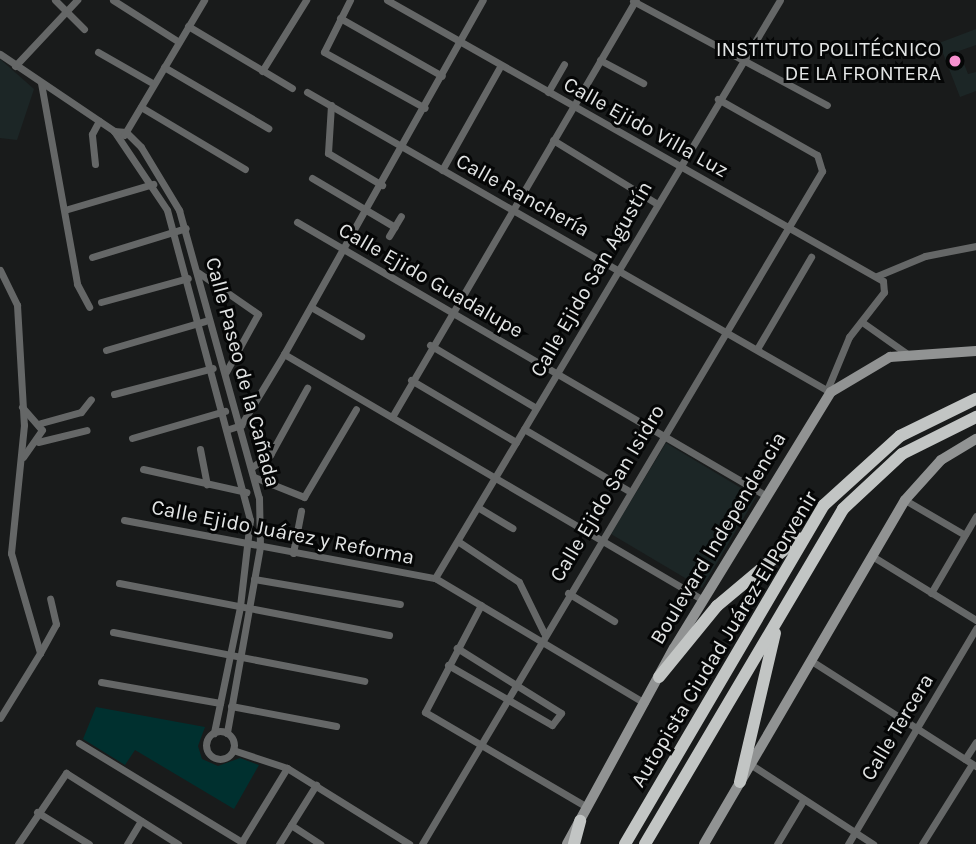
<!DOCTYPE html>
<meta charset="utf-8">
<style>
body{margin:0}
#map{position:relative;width:976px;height:844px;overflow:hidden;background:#191b1b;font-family:Karla,sans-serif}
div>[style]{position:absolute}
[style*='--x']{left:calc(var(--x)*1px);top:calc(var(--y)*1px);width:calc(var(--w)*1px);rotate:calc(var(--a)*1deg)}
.built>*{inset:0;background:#1c2626}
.green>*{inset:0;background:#00302f}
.minor>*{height:7px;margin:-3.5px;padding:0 3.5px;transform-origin:3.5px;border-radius:3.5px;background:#656767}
.minor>.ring{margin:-3.5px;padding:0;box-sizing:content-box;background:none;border:7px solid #656767;border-radius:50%}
.secondary>*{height:10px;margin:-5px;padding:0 5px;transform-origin:5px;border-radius:5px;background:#919393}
.trunk>*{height:12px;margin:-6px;padding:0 6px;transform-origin:6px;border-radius:6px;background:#c2c5c4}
.dots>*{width:19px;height:19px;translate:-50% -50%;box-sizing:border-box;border:4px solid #050606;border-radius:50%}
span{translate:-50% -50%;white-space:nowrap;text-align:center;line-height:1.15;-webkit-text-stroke:6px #050606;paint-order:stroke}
.poi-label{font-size:21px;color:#e3e5e5}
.right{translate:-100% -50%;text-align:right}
.street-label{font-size:21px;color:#e3e5e5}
</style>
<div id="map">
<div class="built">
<i style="clip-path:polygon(976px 29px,976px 45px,959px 51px,968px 74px,976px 72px,976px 91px,960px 97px,939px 43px)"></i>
<i style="clip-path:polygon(0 59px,34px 89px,17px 140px,0 138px)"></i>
<i style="clip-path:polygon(666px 443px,756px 497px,702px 588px,611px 534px)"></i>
</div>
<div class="green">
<i style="clip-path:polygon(96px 707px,205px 727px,198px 746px,202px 759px,218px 766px,240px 758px,259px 765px,234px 809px,135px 750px,125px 765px,83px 739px)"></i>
</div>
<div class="minor">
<i style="--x:55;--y:0;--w:41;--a:45"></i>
<i style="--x:113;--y:0;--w:78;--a:32.5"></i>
<i style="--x:350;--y:0;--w:58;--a:116.6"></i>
<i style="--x:324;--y:52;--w:115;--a:29"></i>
<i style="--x:387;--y:0;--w:570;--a:29.53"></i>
<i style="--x:883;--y:281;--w:11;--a:85"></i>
<i style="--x:884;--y:292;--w:57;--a:127.9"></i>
<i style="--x:849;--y:337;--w:57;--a:112.5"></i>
<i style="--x:633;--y:1;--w:220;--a:28.2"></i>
<i style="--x:340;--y:18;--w:117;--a:29.6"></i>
<i style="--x:188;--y:26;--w:121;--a:30.8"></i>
<i style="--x:98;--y:52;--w:64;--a:29.7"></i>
<i style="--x:0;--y:54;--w:138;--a:34"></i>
<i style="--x:114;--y:131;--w:95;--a:56.1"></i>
<i style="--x:167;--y:210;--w:321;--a:75"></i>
<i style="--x:250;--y:520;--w:88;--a:96.6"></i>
<i style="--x:240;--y:607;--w:129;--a:101.7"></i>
<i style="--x:600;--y:60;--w:49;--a:28.1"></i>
<i style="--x:15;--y:66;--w:91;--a:-46.8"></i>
<i style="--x:164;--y:67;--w:121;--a:30.4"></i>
<i style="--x:262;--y:71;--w:84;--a:-58.2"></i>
<i style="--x:41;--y:83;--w:204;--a:79.8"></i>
<i style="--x:77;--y:284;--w:26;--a:62"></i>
<i style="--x:307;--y:92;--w:603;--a:29.84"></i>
<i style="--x:548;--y:92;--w:32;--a:-60"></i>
<i style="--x:331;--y:105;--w:48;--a:93.6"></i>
<i style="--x:328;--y:153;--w:63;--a:30.7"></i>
<i style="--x:141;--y:107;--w:121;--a:30.8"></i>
<i style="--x:114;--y:131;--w:12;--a:5"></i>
<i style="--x:126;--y:132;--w:21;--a:45"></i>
<i style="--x:141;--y:147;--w:74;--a:58.9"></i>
<i style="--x:179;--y:210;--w:299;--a:74.5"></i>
<i style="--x:259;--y:498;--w:49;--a:88.8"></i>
<i style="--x:260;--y:547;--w:189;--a:100.1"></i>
<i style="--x:124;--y:135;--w:157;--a:-59.3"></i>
<i style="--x:553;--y:140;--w:121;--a:31.5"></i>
<i style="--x:95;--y:164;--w:30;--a:-96"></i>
<i style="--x:92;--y:134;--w:15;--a:-62"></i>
<i style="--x:442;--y:170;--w:120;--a:-60.7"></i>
<i style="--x:312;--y:178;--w:96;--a:30.6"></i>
<i style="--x:68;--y:209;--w:89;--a:-16.4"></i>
<i style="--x:297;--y:222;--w:542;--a:30.26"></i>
<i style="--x:389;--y:236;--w:23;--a:-59"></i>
<i style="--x:92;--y:257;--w:98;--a:-17.1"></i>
<i style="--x:0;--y:270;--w:39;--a:64"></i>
<i style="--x:17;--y:305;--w:120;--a:86.7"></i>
<i style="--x:24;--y:425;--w:129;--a:95.8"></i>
<i style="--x:11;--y:553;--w:104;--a:73.8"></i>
<i style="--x:40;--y:653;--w:76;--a:121.6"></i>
<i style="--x:199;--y:273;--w:72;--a:34.8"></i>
<i style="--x:258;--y:314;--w:66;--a:118.9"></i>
<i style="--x:877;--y:276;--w:52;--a:-22.6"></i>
<i style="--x:925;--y:256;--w:52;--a:-11.1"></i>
<i style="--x:101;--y:302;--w:90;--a:-15.4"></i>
<i style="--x:311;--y:307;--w:58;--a:30.1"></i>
<i style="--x:862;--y:322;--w:54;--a:35.2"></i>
<i style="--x:430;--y:345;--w:123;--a:30.7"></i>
<i style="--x:757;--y:349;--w:107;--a:-59.6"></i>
<i style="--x:106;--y:350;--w:103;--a:-16.3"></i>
<i style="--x:284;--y:354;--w:486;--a:30.4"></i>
<i style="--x:411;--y:380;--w:122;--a:30.6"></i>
<i style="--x:114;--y:394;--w:102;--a:-14.7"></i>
<i style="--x:22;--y:407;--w:30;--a:49"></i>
<i style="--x:42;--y:430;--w:33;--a:125"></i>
<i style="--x:392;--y:417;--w:483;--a:-59.7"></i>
<i style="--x:41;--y:423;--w:41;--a:-15.4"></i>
<i style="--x:81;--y:412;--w:16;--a:-52"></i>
<i style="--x:229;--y:429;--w:13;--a:-18"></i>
<i style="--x:241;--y:425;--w:83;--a:-58.8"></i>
<i style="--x:284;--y:354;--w:406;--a:-60.7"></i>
<i style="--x:524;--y:429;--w:120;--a:30.6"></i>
<i style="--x:132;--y:438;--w:97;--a:-16.2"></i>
<i style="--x:38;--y:442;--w:50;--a:-13.8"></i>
<i style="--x:200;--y:449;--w:36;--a:79"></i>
<i style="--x:252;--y:467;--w:22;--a:-34"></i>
<i style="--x:270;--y:455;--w:77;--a:-61.1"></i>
<i style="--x:143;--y:469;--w:106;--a:12.6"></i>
<i style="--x:254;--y:477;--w:54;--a:21.8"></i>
<i style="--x:304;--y:497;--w:102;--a:-59.4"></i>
<i style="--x:905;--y:500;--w:69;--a:30.3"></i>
<i style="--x:479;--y:508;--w:39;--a:31"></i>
<i style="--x:124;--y:520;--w:316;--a:10.6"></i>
<i style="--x:435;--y:578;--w:244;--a:30.8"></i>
<i style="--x:459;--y:542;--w:72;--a:33.7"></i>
<i style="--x:519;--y:582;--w:57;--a:63.9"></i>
<i style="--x:293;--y:553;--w:43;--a:-79.2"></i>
<i style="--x:872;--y:556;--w:122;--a:31.6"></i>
<i style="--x:435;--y:578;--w:673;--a:-59.17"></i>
<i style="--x:254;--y:579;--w:148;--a:9.7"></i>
<i style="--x:119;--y:583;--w:275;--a:10.9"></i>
<i style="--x:568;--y:593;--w:54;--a:31.3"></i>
<i style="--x:931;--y:593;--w:89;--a:-59.7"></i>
<i style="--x:481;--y:605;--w:121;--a:117.6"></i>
<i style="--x:425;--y:712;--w:188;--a:30.4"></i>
<i style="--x:113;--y:632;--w:256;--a:11"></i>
<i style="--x:40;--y:653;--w:33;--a:-61"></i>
<i style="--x:56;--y:624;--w:26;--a:-103"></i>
<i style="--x:810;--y:660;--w:197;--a:32.6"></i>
<i style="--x:448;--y:665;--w:120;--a:30"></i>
<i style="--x:552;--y:725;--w:15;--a:-53"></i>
<i style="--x:561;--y:713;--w:123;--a:-148"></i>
<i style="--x:101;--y:682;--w:121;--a:10"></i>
<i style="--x:231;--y:706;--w:107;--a:10.8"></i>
<i class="ring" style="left:206px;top:731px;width:21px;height:21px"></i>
<i style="--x:79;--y:743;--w:191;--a:31.3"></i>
<i style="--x:233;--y:750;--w:57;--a:18.4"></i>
<i style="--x:287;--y:768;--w:144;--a:31.9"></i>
<i style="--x:965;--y:759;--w:20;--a:-57"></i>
<i style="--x:750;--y:764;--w:147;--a:33"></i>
<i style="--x:37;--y:812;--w:61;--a:31.6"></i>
<i style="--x:291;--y:825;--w:35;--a:33"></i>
<i style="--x:241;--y:843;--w:88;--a:-58.5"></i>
<i style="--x:18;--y:844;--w:86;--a:-55.9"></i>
<i style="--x:66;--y:773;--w:133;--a:32.4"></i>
<i style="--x:127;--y:844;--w:27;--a:-59"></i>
<i style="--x:279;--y:844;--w:70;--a:-57.9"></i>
<i style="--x:422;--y:844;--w:783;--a:-59.27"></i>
<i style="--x:822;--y:171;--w:17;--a:-107"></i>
<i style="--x:817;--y:155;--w:114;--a:-150.5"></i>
<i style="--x:777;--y:844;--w:52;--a:-59"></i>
<i style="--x:848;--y:844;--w:251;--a:-59.3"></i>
<i style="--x:922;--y:844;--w:94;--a:-58"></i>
</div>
<div class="secondary">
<i style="--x:567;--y:844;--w:223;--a:-61.4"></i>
<i style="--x:674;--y:648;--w:300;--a:-58.5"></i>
<i style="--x:831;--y:392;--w:69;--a:-30.7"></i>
<i style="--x:890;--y:357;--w:86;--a:-4"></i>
<i style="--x:704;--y:844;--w:398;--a:-59.7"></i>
<i style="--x:905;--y:500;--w:54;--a:-48"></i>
<i style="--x:941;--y:460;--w:41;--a:-31"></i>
</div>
<div class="trunk">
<i style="--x:659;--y:677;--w:92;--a:-50.8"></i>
<i style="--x:717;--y:606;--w:106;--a:-40"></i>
<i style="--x:740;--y:782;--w:153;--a:-76.8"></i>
<i style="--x:574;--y:844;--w:24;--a:-75"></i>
<i style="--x:625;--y:844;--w:393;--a:-59.6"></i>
<i style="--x:824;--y:505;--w:103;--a:-42.2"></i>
<i style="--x:900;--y:436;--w:85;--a:-26"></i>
<i style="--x:645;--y:844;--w:389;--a:-59.4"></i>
<i style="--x:843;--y:509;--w:81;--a:-43"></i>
<i style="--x:902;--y:454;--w:83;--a:-26.6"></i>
</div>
<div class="dots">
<i style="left:955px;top:61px;background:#f690cf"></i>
</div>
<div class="poi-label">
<span class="right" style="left:941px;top:61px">INSTITUTO POLITÉCNICO<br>DE LA FRONTERA</span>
</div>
<div class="street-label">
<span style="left:646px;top:127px;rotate:29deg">Calle Ejido Villa Luz</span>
<span style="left:523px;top:195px;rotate:29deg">Calle Ranchería</span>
<span style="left:591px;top:279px;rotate:-60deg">Calle Ejido San Agustín</span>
<span style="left:431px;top:280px;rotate:30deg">Calle Ejido Guadalupe</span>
<span style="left:243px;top:372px;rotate:75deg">Calle Paseo de la Cañada</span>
<span style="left:607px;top:493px;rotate:-59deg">Calle Ejido San Isidro</span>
<span style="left:283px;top:532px;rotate:11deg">Calle Ejido Juárez y Reforma</span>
<span style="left:718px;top:538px;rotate:-59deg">Boulevard Independencia</span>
<span style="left:724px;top:639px;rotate:-59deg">Autopista Ciudad Juárez-El Porvenir</span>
<span style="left:897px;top:727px;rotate:-59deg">Calle Tercera</span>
</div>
</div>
